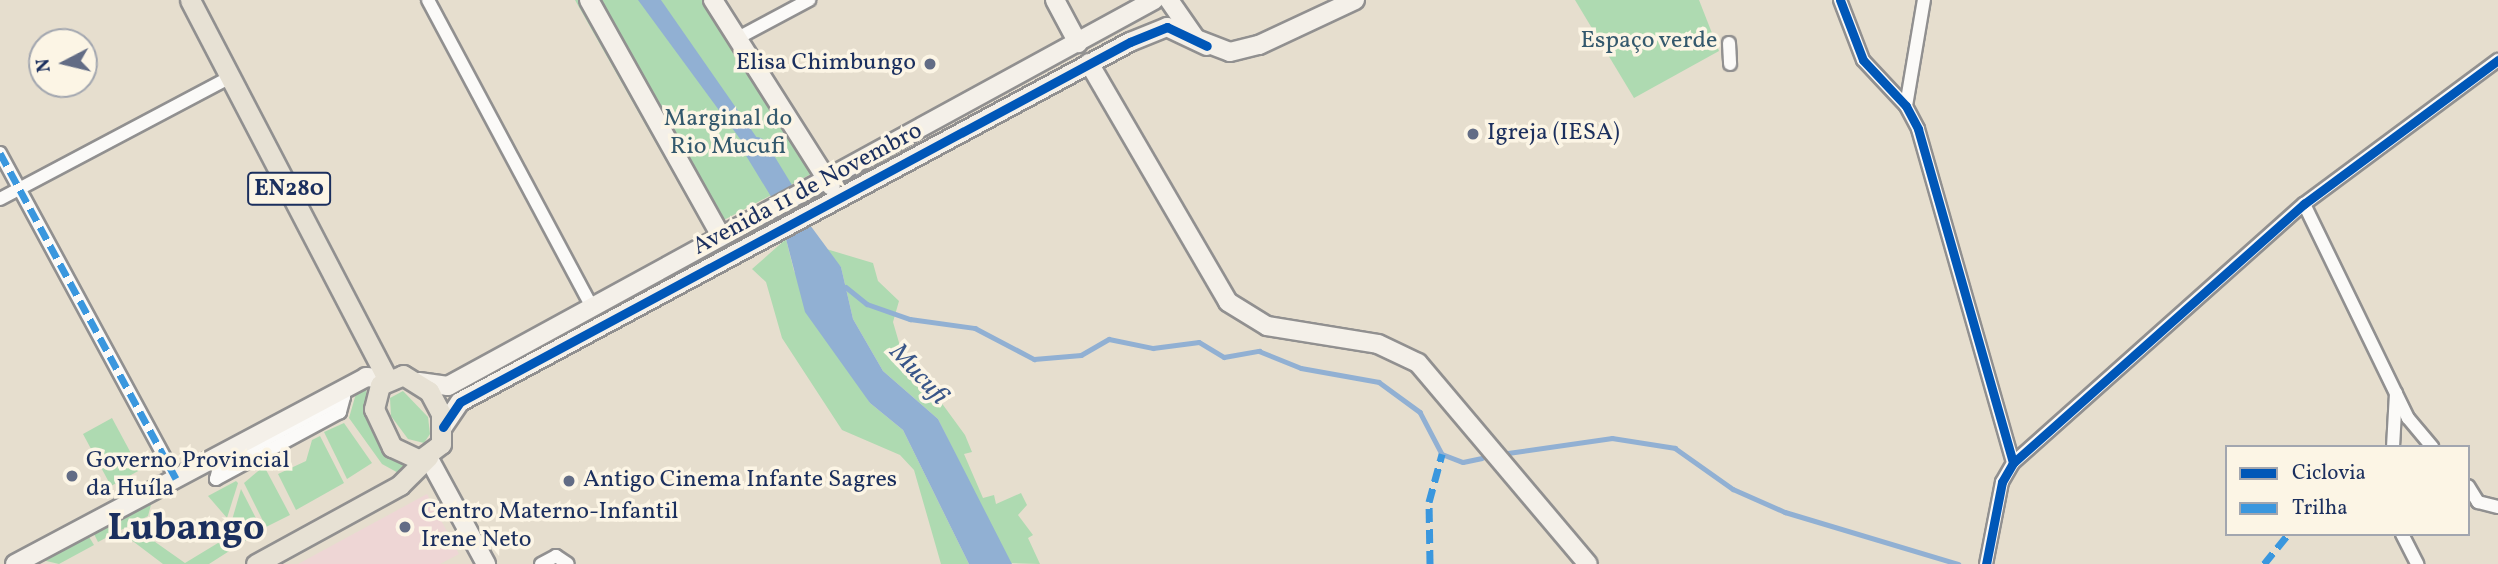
<!DOCTYPE html>
<meta charset="utf-8">
<style>
body{margin:0}
#map{position:relative;width:2498px;height:564px;overflow:hidden;background:#e6dece;font-family:Vollkorn,serif}
div>[style]{position:absolute}
[style*='--x']{left:calc(var(--x)*1px);top:calc(var(--y)*1px);width:calc(var(--w)*1px);rotate:calc(var(--a)*1deg)}
.built>*{inset:0;background:#eed6d5}
.green>*{inset:0;background:#aedab1}
.water>*{inset:0;background:#91b0d3}
.stream>*{height:4.5px;margin:-2.25px;padding:0 2.25px;transform-origin:2.25px;border-radius:2.25px;background:#91b0d3}
.river>*{height:24px;margin:-12px;padding:0 12px;transform-origin:12px;border-radius:12px;background:#91b0d3}
.roads{filter:drop-shadow(2px 0 #919090) drop-shadow(-2px 0 #919090) drop-shadow(0 2px #919090) drop-shadow(0 -2px #919090)}
.street>*{height:12px;margin:-6px;padding:0 6px;transform-origin:6px;border-radius:6px;background:#fbfaf8}
.secondary>*{height:18px;margin:-9px;padding:0 9px;transform-origin:9px;border-radius:9px;background:#f4f0e9}
.primary>*{height:19px;margin:-9.5px;padding:0 9.5px;transform-origin:9.5px;border-radius:9.5px;background:#e7e1d4}
.quiet>*{height:7px;margin-top:-3.5px;transform-origin:0;background:repeating-linear-gradient(90deg,#3a97de 0 14px,transparent 0 21px)}
.cycleway>*{height:9px;margin:-4.5px;padding:0 4.5px;transform-origin:4.5px;border-radius:4.5px;background:#0057b8}
.dots>*{width:19px;height:19px;translate:-50% -50%;box-sizing:border-box;border:4px solid #fcf5e5;border-radius:50%}
span{translate:-50% -50%;white-space:nowrap;text-align:center;line-height:1.15;-webkit-text-stroke:7px #fcf5e5;paint-order:stroke}
.shield-label span{padding:2px 5px;background:#fcf5e5;border:2px solid;border-radius:5px;-webkit-text-stroke-width:0}
.shield-label{font-size:23px;color:#1b2f5e;font-weight:700}
.park-label{font-size:24px;color:#34596d}
.poi-label{font-size:24px;color:#1b2f5e}
.right{translate:-100% -50%;text-align:right}
.left{translate:0 -50%;text-align:left}
.street-label{font-size:24px;color:#1b2f5e}
.water-label{font-size:26px;color:#385588;font-style:italic}
.town-label{font-size:38px;color:#1b2f5e;font-weight:700}
.legend{position:absolute;left:2225px;top:445px;width:245px;height:91px;box-sizing:border-box;background:#fcf5e5;border:2px solid #a2a6af;margin:0;padding:9px 12px;list-style:none;font-size:21px;color:#1b2f5e}
.legend li{display:flex;align-items:center;gap:14px;height:35px}
.legend b{width:35px;border:2px solid #a2a6af}
.north{position:absolute;left:28px;top:28px;width:70px;height:70px;box-sizing:border-box;background:#fcf5e5;border:2px solid #a2a6af;border-radius:50%;rotate:263deg;font-size:19px;font-weight:700;line-height:28px;text-align:center;color:#1b2f5e}
.north::after{content:'';display:block;margin:auto;width:24px;height:32px;background:#626c85;clip-path:polygon(50% 0,100% 100%,50% 72%,0 100%)}
</style>
<div id="map">
<div class="built">
<i style="clip-path:polygon(427px 494px,459px 554px,440px 564px,298px 564px)"></i>
</div>
<div class="green">
<i style="clip-path:polygon(575px 0,723px 0,828px 165px,705px 230px)"></i>
<i style="clip-path:polygon(1575px 0,1699px 0,1719px 51px,1634px 98px)"></i>
<i style="clip-path:polygon(786px 239px,794px 271px,870px 403px,903px 430px,969px 564px,941px 564px,914px 470px,900px 455px,842px 430px,782px 338px,766px 282px,752px 269px)"></i>
<i style="clip-path:polygon(823px 248px,873px 263px,878px 281px,899px 301px,893px 322px,900px 346px,965px 435px,972px 452px,964px 454px,983px 498px,994px 495px,996px 504px,1021px 493px,1027px 505px,1018px 515px,1033px 535px,1028px 538px,1040px 564px,1009px 563px,938px 419px,883px 371px,853px 319px,841px 267px)"></i>
<i style="clip-path:polygon(366px 386px,370px 428px,389px 455px,409px 468px,402px 475px,382px 464px,349px 418px,357px 390px)"></i>
<i style="clip-path:polygon(403px 391px,428px 417px,430px 434px,424px 443px,408px 439px,391px 416px,390px 398px)"></i>
<i style="clip-path:polygon(112px 418px,140px 470px,111px 486px,83px 434px)"></i>
<i style="clip-path:polygon(344px 423px,372px 463px,347px 479px,324px 432px)"></i>
<i style="clip-path:polygon(320px 436px,344px 483px,296px 510px,278px 474px,306px 461px,312px 440px)"></i>
<i style="clip-path:polygon(264px 466px,290px 515px,266px 527px,244px 483px)"></i>
<i style="clip-path:polygon(236px 481px,238px 483px,227px 518px,208px 496px)"></i>
<i style="clip-path:polygon(241px 489px,261px 528px,245px 541px,232px 520px)"></i>
<i style="clip-path:polygon(152px 501px,148px 516px,98px 542px,93px 532px)"></i>
<i style="clip-path:polygon(141px 532px,185px 563px,218px 543px,234px 548px,209px 564px,163px 564px,130px 539px)"></i>
<i style="clip-path:polygon(88px 535px,94px 545px,59px 564px,42px 560px)"></i>
</div>
<div class="water">
<i style="clip-path:polygon(638px 0,661px 0,782px 174px,771px 181px)"></i>
<i style="clip-path:polygon(810px 225px,841px 267px,853px 319px,883px 371px,938px 419px,1012px 564px,969px 564px,903px 430px,870px 403px,805px 312px,786px 239px)"></i>
</div>
<div class="stream">
<i style="--x:846;--y:287;--w:27;--a:39"></i>
<i style="--x:867;--y:304;--w:46;--a:19.2"></i>
<i style="--x:910;--y:319;--w:66;--a:7.9"></i>
<i style="--x:975;--y:328;--w:67;--a:27.7"></i>
<i style="--x:1034;--y:359;--w:47;--a:-4.9"></i>
<i style="--x:1081;--y:355;--w:32;--a:-30"></i>
<i style="--x:1109;--y:339;--w:45;--a:11.6"></i>
<i style="--x:1153;--y:348;--w:46;--a:-7.4"></i>
<i style="--x:1199;--y:342;--w:29;--a:31"></i>
<i style="--x:1224;--y:357;--w:36;--a:-10"></i>
<i style="--x:1259;--y:351;--w:45;--a:22"></i>
<i style="--x:1301;--y:368;--w:79;--a:10.2"></i>
<i style="--x:1379;--y:382;--w:51;--a:36.2"></i>
<i style="--x:1420;--y:412;--w:47;--a:62.4"></i>
<i style="--x:1442;--y:454;--w:22;--a:21"></i>
<i style="--x:1463;--y:462;--w:19;--a:-12"></i>
<i style="--x:1508;--y:453;--w:105;--a:-8.2"></i>
<i style="--x:1612;--y:438;--w:64;--a:9"></i>
<i style="--x:1675;--y:448;--w:71;--a:35.3"></i>
<i style="--x:1733;--y:489;--w:57;--a:23.9"></i>
<i style="--x:1785;--y:512;--w:181;--a:16.7"></i>
</div>
<div class="river">
<i style="--x:756;--y:149;--w:69;--a:58.6"></i>
</div>
<div class="roads">
<div class="street">
<i style="--x:428;--y:0;--w:346;--a:61.9"></i>
<i style="--x:1840;--y:0;--w:64;--a:69"></i>
<i style="--x:1863;--y:60;--w:63;--a:46.9"></i>
<i style="--x:1906;--y:106;--w:26;--a:62"></i>
<i style="--x:1918;--y:129;--w:347;--a:74.1"></i>
<i style="--x:2013;--y:463;--w:22;--a:120"></i>
<i style="--x:2002;--y:482;--w:84;--a:101"></i>
<i style="--x:738;--y:38;--w:81;--a:-28.2"></i>
<i style="--x:1729;--y:43;--w:21;--a:87"></i>
<i style="--x:1906;--y:106;--w:108;--a:-80.4"></i>
<i style="--x:0;--y:153;--w:370;--a:61.6"></i>
<i style="--x:0;--y:199;--w:260;--a:-27.9"></i>
<i style="--x:2304;--y:204;--w:238;--a:64.1"></i>
<i style="--x:2408;--y:418;--w:38;--a:50"></i>
<i style="--x:344;--y:397;--w:16;--a:105"></i>
<i style="--x:340;--y:412;--w:141;--a:151.6"></i>
<i style="--x:216;--y:479;--w:16;--a:-75"></i>
<i style="--x:220;--y:464;--w:141;--a:-28.4"></i>
<i style="--x:2393;--y:447;--w:54;--a:-86.8"></i>
<i style="--x:2013;--y:463;--w:390;--a:-41.7"></i>
<i style="--x:2304;--y:204;--w:242;--a:-36.6"></i>
<i style="--x:2468;--y:486;--w:19;--a:58"></i>
<i style="--x:2478;--y:502;--w:21;--a:14"></i>
<i style="--x:2402;--y:534;--w:34;--a:63"></i>
<i style="--x:541;--y:564;--w:17;--a:-28"></i>
<i style="--x:556;--y:556;--w:14;--a:34"></i>
</div>
<div class="secondary">
<i style="--x:589;--y:0;--w:270;--a:60.8"></i>
<i style="--x:713;--y:0;--w:220;--a:57.6"></i>
<i style="--x:1055;--y:0;--w:49;--a:61.9"></i>
<i style="--x:1169;--y:0;--w:47;--a:55.3"></i>
<i style="--x:1196;--y:39;--w:36;--a:21"></i>
<i style="--x:1230;--y:52;--w:30;--a:-14"></i>
<i style="--x:1259;--y:45;--w:106;--a:-25.1"></i>
<i style="--x:1089;--y:63;--w:276;--a:59.8"></i>
<i style="--x:1228;--y:302;--w:46;--a:31.6"></i>
<i style="--x:1267;--y:326;--w:112;--a:9.2"></i>
<i style="--x:1378;--y:344;--w:44;--a:25.4"></i>
<i style="--x:1418;--y:363;--w:263;--a:49.8"></i>
<i style="--x:419;--y:382;--w:29;--a:8"></i>
<i style="--x:448;--y:386;--w:805;--a:-28.67"></i>
<i style="--x:443;--y:427;--w:30;--a:-56"></i>
<i style="--x:460;--y:402;--w:761;--a:-28.25"></i>
<i style="--x:1130;--y:42;--w:40;--a:-22"></i>
<i style="--x:1167;--y:27;--w:44;--a:25.4"></i>
<i style="--x:428;--y:457;--w:122;--a:61.5"></i>
<i style="--x:15;--y:564;--w:398;--a:-28"></i>
<i style="--x:366;--y:377;--w:21;--a:5"></i>
</div>
<div class="primary">
<i style="--x:190;--y:0;--w:427;--a:62.5"></i>
<i style="--x:403;--y:375;--w:31;--a:32"></i>
<i style="--x:429;--y:391;--w:26;--a:62"></i>
<i style="--x:441;--y:414;--w:30;--a:90"></i>
<i style="--x:441;--y:444;--w:26;--a:143"></i>
<i style="--x:420;--y:460;--w:31;--a:-155"></i>
<i style="--x:392;--y:447;--w:42;--a:-115.3"></i>
<i style="--x:374;--y:409;--w:25;--a:-76"></i>
<i style="--x:380;--y:385;--w:25;--a:-23"></i>
<i style="--x:256;--y:564;--w:164;--a:-28.7"></i>
<i style="--x:400;--y:485;--w:40;--a:-45"></i>
</div>
</div>
<div class="quiet">
<i style="--x:0;--y:153;--w:370;--a:61.6"></i>
<i style="--x:1430;--y:564;--w:62;--a:-90.9"></i>
<i style="--x:1429;--y:502;--w:50;--a:-74.8"></i>
<i style="--x:2264;--y:564;--w:38;--a:-51"></i>
</div>
<div class="cycleway">
<i style="--x:1840;--y:0;--w:64;--a:69"></i>
<i style="--x:1863;--y:60;--w:63;--a:46.9"></i>
<i style="--x:1906;--y:106;--w:26;--a:62"></i>
<i style="--x:1918;--y:129;--w:347;--a:74.1"></i>
<i style="--x:2013;--y:463;--w:22;--a:120"></i>
<i style="--x:2002;--y:482;--w:84;--a:101"></i>
<i style="--x:443;--y:427;--w:30;--a:-56"></i>
<i style="--x:460;--y:402;--w:761;--a:-28.25"></i>
<i style="--x:1130;--y:42;--w:40;--a:-22"></i>
<i style="--x:1167;--y:27;--w:44;--a:25.4"></i>
<i style="--x:2013;--y:463;--w:390;--a:-41.7"></i>
<i style="--x:2304;--y:204;--w:242;--a:-36.6"></i>
</div>
<div class="dots">
<i style="left:930px;top:64px;background:#626c85"></i>
<i style="left:1473px;top:134px;background:#626c85"></i>
<i style="left:72px;top:476px;background:#626c85"></i>
<i style="left:569px;top:481px;background:#626c85"></i>
<i style="left:405px;top:527px;background:#626c85"></i>
</div>
<div class="shield-label">
<span style="left:289px;top:189px">EN280</span>
</div>
<div class="park-label">
<span style="left:1649px;top:42px">Espaço verde</span>
<span style="left:728px;top:134px">Marginal do<br>Rio Mucufi</span>
</div>
<div class="poi-label">
<span class="right" style="left:916px;top:64px">Elisa Chimbungo</span>
<span class="left" style="left:1487px;top:134px">Igreja (IESA)</span>
<span class="left" style="left:86px;top:476px">Governo Provincial<br>da Huíla</span>
<span class="left" style="left:583px;top:481px">Antigo Cinema Infante Sagres</span>
<span class="left" style="left:421px;top:527px">Centro Materno-Infantil<br>Irene Neto</span>
</div>
<div class="street-label">
<span style="left:808px;top:190px;rotate:-28deg">Avenida 11 de Novembro</span>
</div>
<div class="water-label">
<span style="left:918px;top:375px;rotate:47deg">Mucufi</span>
</div>
<div class="town-label">
<span style="left:186px;top:530px">Lubango</span>
</div>
<ul class="legend">
<li><b style="height:9px;background:#0057b8"></b>Ciclovia</li>
<li><b style="height:9px;background:#3a97de"></b>Trilha</li>
</ul>
<div class="north">N</div>
</div>
